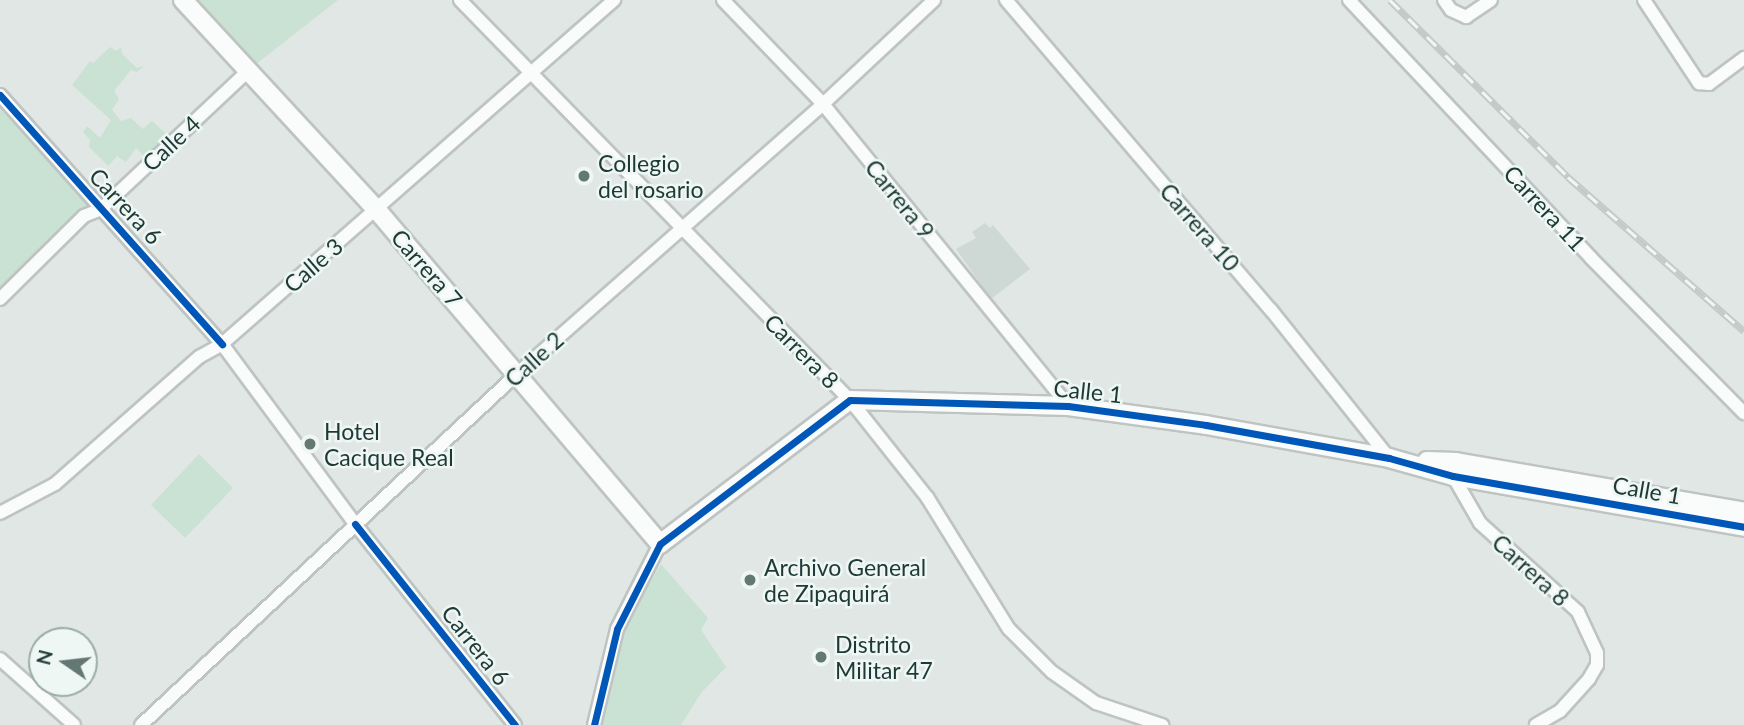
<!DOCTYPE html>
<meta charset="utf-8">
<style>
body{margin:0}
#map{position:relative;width:1744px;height:725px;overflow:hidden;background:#e1e7e5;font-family:Lato,sans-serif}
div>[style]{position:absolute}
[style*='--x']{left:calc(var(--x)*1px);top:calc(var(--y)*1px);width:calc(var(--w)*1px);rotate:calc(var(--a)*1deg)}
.built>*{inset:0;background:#ced9d5}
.green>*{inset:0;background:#c9e2d3}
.roads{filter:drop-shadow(2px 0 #bec4c2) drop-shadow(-2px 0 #bec4c2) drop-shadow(0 2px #bec4c2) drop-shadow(0 -2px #bec4c2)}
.street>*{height:12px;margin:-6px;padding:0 6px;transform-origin:6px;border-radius:6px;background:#fafbfb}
.secondary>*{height:18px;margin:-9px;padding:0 9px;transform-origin:9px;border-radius:9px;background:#fafbfb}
.rail>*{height:7px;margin-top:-3.5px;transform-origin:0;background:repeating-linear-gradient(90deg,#eef7f4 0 13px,#c6c9c9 0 26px);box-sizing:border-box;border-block:2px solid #c6c9c9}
.cycleway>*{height:7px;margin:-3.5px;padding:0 3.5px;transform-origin:3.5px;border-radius:3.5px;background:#0057b8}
.dots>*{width:19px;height:19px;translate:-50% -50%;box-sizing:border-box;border:4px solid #eef7f4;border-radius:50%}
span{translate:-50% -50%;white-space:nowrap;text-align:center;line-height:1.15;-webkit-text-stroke:5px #eef7f4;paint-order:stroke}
.street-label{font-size:23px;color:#1f3a36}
.poi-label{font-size:23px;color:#1f3a36}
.left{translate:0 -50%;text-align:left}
.north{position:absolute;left:28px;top:627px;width:70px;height:70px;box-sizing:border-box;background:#eef7f4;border:2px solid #9baba8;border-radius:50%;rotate:284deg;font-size:19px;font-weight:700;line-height:28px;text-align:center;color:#1f3a36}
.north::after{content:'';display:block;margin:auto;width:24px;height:32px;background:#637773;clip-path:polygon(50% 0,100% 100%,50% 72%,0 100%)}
</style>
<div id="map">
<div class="built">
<i style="clip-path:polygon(985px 223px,990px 228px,993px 225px,1030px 269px,991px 299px,956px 249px,976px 238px,972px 232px)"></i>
</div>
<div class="green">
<i style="clip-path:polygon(183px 0,338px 0,250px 69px)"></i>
<i style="clip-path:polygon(110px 47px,116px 51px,121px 47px,122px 54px,137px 68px,144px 66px,137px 72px,131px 70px,114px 91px,119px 99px,112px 110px,121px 121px,131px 118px,143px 129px,152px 121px,171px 138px,148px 160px,136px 148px,126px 162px,117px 156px,108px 166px,89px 147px,90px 140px,83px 132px,87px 126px,100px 138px,111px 120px,72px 85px,90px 61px,93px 63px)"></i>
<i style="clip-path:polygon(0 109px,92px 205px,0 294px)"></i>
<i style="clip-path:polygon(199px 454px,233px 488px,185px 538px,151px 505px)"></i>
<i style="clip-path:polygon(661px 564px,708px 618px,701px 630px,726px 667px,701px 693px,681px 725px,599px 725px,622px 631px)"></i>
</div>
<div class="roads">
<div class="street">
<i style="--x:460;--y:0;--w:559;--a:45.73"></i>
<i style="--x:850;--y:400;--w:124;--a:51.6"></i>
<i style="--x:927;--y:497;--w:155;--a:58.2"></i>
<i style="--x:1009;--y:629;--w:61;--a:45"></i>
<i style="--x:1052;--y:672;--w:54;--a:35.2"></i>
<i style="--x:1096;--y:703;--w:70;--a:18.4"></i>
<i style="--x:723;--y:0;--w:144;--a:46.1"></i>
<i style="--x:823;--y:104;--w:389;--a:50.9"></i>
<i style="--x:1006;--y:0;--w:408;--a:49.5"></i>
<i style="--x:1271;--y:310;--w:189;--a:51.4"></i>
<i style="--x:1349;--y:0;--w:354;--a:46.8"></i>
<i style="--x:1591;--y:258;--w:218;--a:45.4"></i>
<i style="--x:1444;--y:0;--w:12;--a:55"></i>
<i style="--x:1451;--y:10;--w:17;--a:25"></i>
<i style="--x:1466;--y:17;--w:30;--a:-34"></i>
<i style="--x:1644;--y:0;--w:100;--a:56.5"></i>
<i style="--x:1699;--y:83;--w:10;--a:6"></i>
<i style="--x:1709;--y:84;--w:44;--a:-36.6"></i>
<i style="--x:0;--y:95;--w:334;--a:48.3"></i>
<i style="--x:222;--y:344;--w:224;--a:53.5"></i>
<i style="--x:355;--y:524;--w:257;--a:51.5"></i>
<i style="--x:0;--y:299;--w:118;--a:-44.7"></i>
<i style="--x:84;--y:216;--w:18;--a:-22"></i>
<i style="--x:101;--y:209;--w:204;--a:-43.2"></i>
<i style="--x:1453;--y:476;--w:54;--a:60.1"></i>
<i style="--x:1480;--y:523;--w:132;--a:42.2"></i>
<i style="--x:1578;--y:612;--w:45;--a:65.1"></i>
<i style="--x:1597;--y:653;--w:12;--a:90"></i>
<i style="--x:1597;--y:665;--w:16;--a:120"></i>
<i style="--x:1589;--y:679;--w:43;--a:132.2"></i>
<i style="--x:1560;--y:711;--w:28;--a:150"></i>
<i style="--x:0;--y:513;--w:62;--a:-27.8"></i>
<i style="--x:55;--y:484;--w:192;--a:-41.4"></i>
<i style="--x:199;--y:357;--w:26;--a:-29"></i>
<i style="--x:222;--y:344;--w:522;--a:-41.27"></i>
<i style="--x:0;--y:659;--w:99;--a:41.7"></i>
<i style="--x:141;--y:725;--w:516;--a:-43.04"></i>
<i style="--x:518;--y:373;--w:407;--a:-41.4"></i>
<i style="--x:823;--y:104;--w:152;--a:-43.1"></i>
<i style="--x:594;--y:725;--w:99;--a:-76.5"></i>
<i style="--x:617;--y:629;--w:95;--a:-63.2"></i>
</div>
<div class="secondary">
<i style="--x:183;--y:0;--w:284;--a:47.3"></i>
<i style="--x:376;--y:209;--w:439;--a:49.7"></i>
<i style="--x:660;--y:544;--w:238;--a:-37.2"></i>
<i style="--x:850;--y:400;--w:218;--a:1.6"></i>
<i style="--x:1068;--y:406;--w:139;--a:7.8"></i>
<i style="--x:1206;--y:425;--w:186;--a:10.2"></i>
<i style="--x:1389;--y:458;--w:66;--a:15.7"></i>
<i style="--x:1453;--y:476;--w:295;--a:9.9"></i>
<i style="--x:1427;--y:461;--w:29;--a:2"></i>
<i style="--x:1456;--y:462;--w:292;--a:9.8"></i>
</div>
</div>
<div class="rail">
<i style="--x:1390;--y:0;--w:251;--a:44.8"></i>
<i style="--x:1568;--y:177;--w:234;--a:41.2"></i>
</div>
<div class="cycleway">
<i style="--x:0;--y:95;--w:334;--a:48.3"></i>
<i style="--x:355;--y:524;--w:257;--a:51.5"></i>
<i style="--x:594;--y:725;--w:99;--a:-76.5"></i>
<i style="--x:617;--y:629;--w:95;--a:-63.2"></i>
<i style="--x:660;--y:544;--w:238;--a:-37.2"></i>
<i style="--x:850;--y:400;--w:218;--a:1.6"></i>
<i style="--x:1068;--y:406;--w:139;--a:7.8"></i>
<i style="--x:1206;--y:425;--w:186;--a:10.2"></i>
<i style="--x:1389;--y:458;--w:66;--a:15.7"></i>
<i style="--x:1453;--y:476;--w:295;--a:9.9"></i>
</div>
<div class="dots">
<i style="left:584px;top:176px;background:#637773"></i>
<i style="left:310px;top:444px;background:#637773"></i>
<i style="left:750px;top:580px;background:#637773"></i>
<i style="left:821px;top:657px;background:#637773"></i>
</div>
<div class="street-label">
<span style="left:171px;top:143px;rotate:-43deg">Calle 4</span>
<span style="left:900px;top:199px;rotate:51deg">Carrera 9</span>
<span style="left:126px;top:206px;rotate:47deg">Carrera 6</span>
<span style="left:1545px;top:208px;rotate:47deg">Carrera 11</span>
<span style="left:1200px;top:227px;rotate:49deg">Carrera 10</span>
<span style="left:313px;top:265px;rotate:-41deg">Calle 3</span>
<span style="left:427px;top:268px;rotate:49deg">Carrera 7</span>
<span style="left:802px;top:351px;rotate:45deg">Carrera 8</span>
<span style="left:534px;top:359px;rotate:-42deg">Calle 2</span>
<span style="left:1088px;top:391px;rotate:6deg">Calle 1</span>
<span style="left:1647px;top:490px;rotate:10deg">Calle 1</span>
<span style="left:1531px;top:570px;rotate:42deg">Carrera 8</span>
<span style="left:476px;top:645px;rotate:52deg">Carrera 6</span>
</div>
<div class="poi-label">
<span class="left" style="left:598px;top:176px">Collegio<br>del rosario</span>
<span class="left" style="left:324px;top:444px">Hotel<br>Cacique Real</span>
<span class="left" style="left:764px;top:580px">Archivo General<br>de Zipaquirá</span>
<span class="left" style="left:835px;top:657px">Distrito<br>Militar 47</span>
</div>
<div class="north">N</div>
</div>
